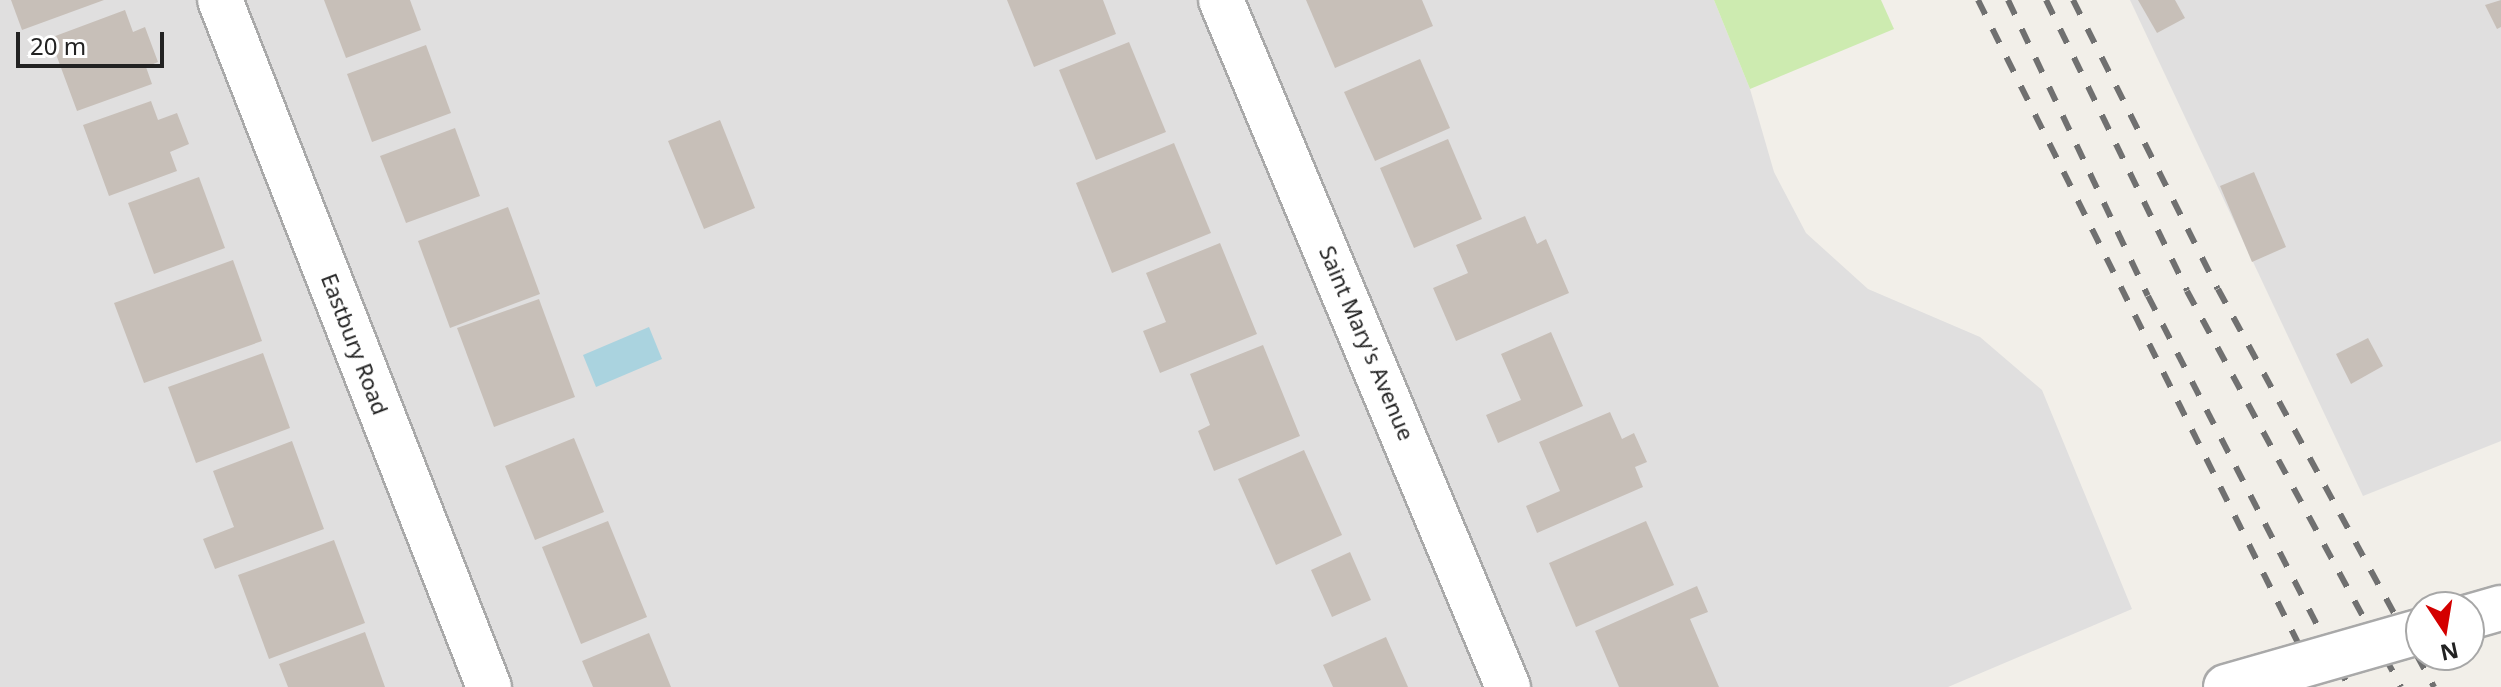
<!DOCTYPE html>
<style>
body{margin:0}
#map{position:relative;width:2501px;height:687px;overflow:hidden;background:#f2efe9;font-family:"Noto Sans",sans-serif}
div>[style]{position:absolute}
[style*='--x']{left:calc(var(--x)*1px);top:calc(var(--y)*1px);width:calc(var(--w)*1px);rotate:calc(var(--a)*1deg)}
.residential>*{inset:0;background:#e0dfdf}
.grass>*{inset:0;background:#cdebb0}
.water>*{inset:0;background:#aad3df}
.building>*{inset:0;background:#c7bfb8}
.roads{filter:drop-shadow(2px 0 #a9a9a9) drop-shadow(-2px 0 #a9a9a9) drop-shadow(0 2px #a9a9a9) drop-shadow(0 -2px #a9a9a9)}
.minor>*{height:44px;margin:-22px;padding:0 22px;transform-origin:22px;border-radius:22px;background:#fff}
.tertiary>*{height:44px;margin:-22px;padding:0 22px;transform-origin:22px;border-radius:22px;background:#fff}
.rail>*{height:6px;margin-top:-3px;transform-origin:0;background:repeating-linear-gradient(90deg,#707070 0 16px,transparent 0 32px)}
.bridges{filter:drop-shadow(2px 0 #a9a9a9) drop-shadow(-2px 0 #a9a9a9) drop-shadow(0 2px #a9a9a9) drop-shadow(0 -2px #a9a9a9)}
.tertiary-bridge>*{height:44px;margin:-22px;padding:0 22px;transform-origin:22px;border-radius:22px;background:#fff}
span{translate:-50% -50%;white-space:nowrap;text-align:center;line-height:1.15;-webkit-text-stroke:6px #fff;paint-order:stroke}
.street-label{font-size:22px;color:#222}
.north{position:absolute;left:2405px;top:591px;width:80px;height:80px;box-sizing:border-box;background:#fff;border:2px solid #a7a7a7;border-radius:50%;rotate:168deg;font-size:22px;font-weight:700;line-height:32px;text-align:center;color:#222}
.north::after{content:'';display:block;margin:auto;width:28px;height:36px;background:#d40000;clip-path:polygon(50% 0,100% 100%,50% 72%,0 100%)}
.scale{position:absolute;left:16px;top:32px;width:148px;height:36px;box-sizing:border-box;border:4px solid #222;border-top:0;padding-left:10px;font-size:24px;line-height:28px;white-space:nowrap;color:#222;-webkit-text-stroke:6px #fff;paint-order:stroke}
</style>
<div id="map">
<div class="residential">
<i style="clip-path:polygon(0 0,1714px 0,1750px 89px,1774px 172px,1806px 233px,1868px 289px,1980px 337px,2042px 390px,2132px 609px,1948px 687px,0 687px)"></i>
<i style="clip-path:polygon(2130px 0,2501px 0,2501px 441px,2363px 496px)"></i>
</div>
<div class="grass">
<i style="clip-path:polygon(1714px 0,1881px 0,1894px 29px,1750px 89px)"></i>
</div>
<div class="water">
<i style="clip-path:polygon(649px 327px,662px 359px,596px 387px,583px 355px)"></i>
</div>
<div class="building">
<i style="clip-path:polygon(11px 0,104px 0,22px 30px)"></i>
<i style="clip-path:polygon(324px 0,410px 0,421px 30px,346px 58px)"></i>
<i style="clip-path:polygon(1007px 0,1103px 0,1116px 34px,1034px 67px)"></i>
<i style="clip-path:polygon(1306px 0,1422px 0,1433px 26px,1335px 68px)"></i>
<i style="clip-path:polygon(2138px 0,2175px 0,2185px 18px,2157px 33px)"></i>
<i style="clip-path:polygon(2501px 0,2501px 27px,2497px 29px,2485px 5px)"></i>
<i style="clip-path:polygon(125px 10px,133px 32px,145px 27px,158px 62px,146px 67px,152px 84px,77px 111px,50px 38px)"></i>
<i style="clip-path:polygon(1129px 42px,1166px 132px,1096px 160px,1059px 70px)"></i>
<i style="clip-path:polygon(426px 45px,451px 113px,372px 142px,347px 74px)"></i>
<i style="clip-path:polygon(1420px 59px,1450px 128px,1375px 161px,1344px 92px)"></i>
<i style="clip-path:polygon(151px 101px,158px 120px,177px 113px,189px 144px,170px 152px,177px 171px,109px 196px,83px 125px)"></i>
<i style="clip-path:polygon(720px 120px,755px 208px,704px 229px,668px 141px)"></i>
<i style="clip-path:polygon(455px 128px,480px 196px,406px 223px,380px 156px)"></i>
<i style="clip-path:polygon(1448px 139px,1482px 219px,1414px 248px,1380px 168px)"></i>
<i style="clip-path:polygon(1174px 143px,1211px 233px,1112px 273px,1076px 183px)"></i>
<i style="clip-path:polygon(2254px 172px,2286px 247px,2252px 262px,2220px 186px)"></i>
<i style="clip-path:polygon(199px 177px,225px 248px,154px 274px,128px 203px)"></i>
<i style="clip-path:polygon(508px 207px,540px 294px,450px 328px,418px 241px)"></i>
<i style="clip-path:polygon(1525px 216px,1537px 244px,1546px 239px,1569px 293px,1456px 341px,1433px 288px,1468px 273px,1456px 245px)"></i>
<i style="clip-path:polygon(1220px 243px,1257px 334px,1160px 373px,1143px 331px,1166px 322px,1146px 273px)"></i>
<i style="clip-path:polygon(233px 260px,262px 341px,144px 383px,114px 303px)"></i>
<i style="clip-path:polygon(539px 299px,575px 397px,494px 427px,457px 328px)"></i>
<i style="clip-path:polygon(1551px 332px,1583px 406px,1498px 443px,1486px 415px,1521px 400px,1501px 354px)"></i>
<i style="clip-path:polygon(2368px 338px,2383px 366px,2351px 384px,2336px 354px)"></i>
<i style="clip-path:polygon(1263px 345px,1300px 436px,1214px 471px,1198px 431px,1210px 425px,1190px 374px)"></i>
<i style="clip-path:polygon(263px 353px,290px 428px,196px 463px,168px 387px)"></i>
<i style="clip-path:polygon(1610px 412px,1622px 439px,1634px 433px,1647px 462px,1635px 467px,1643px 487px,1537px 533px,1526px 506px,1560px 491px,1539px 442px)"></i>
<i style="clip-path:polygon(574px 438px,604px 512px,535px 540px,505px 466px)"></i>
<i style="clip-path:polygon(292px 441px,324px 529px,215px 569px,203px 539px,234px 527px,213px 471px)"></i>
<i style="clip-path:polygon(1304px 450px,1342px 535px,1276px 565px,1238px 479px)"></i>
<i style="clip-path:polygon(608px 521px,647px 617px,581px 644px,542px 547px)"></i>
<i style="clip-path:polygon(1646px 521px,1674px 585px,1576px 627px,1549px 563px)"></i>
<i style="clip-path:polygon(334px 540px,365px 623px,269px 659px,238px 575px)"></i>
<i style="clip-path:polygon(1350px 552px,1371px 600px,1332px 617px,1311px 570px)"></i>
<i style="clip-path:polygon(1697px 586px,1708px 612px,1690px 619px,1719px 687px,1619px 687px,1595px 631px)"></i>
<i style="clip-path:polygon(365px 632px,385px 687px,288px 687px,279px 664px)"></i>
<i style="clip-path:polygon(649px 633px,671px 687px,593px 687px,582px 661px)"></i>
<i style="clip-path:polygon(1386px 637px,1408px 687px,1333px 687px,1323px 665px)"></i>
</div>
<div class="roads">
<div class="minor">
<i style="--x:220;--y:0;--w:738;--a:68.62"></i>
<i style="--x:1221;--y:0;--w:745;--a:67.33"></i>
</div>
<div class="tertiary">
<i style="--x:2469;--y:617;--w:33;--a:-16"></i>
</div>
</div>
<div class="rail">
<i style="--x:1978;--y:0;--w:767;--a:63.54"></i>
<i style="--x:2008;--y:0;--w:327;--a:64.7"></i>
<i style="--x:2148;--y:296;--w:440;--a:62.8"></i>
<i style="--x:2046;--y:0;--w:323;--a:64.1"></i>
<i style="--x:2187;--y:291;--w:450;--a:61.6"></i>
<i style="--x:2073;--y:0;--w:323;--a:63.4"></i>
<i style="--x:2218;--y:289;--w:453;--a:61.5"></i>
</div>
<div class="bridges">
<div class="tertiary-bridge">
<i style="--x:2226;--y:687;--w:203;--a:-16"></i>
</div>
</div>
<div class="street-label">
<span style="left:1367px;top:343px;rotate:67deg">Saint Mary's Avenue</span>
<span style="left:355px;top:344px;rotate:69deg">Eastbury Road</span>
</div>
<div class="north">N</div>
<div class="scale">20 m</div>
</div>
